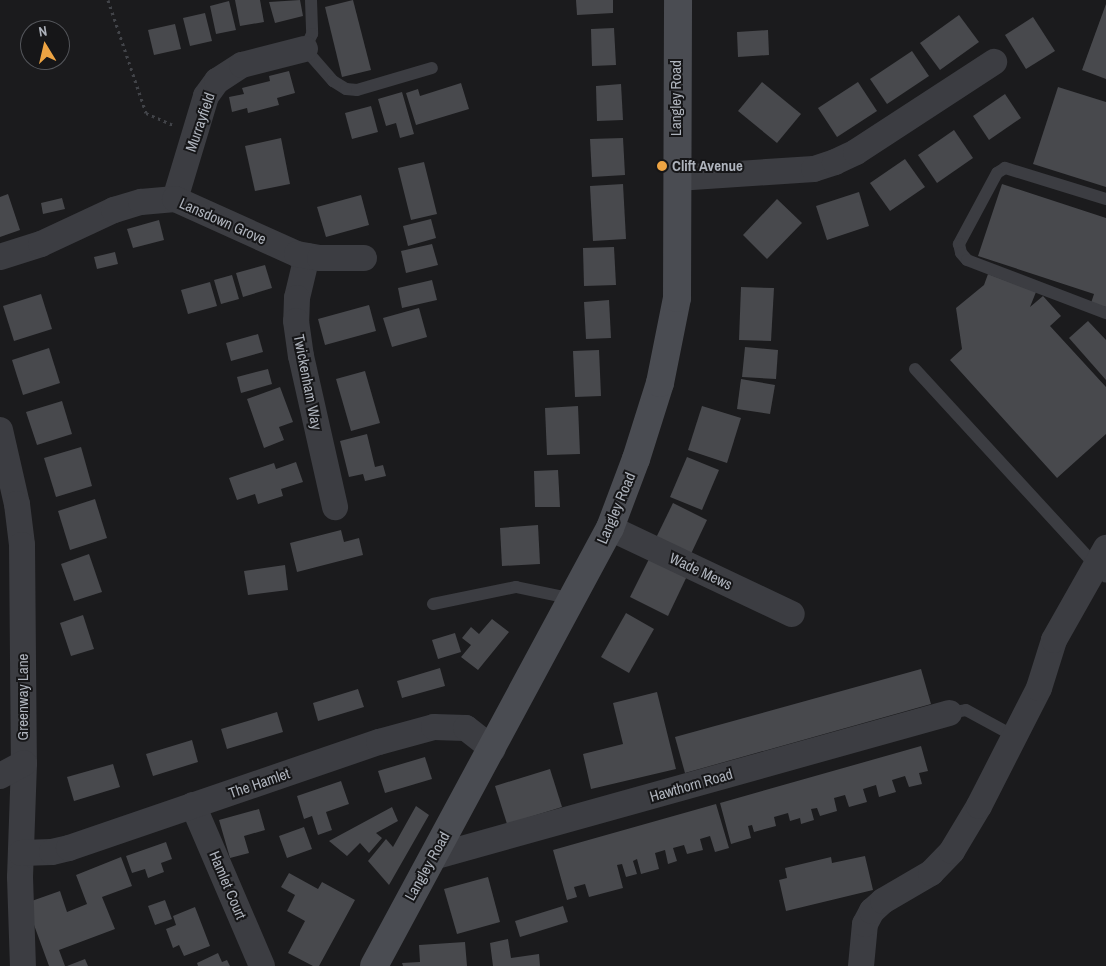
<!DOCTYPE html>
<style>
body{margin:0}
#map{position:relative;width:1106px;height:966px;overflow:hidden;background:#1b1b1d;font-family:"Archivo Narrow",sans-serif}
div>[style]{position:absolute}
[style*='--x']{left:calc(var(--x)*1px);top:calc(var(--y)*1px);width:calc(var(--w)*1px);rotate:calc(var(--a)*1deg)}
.building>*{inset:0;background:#48494d}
.path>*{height:3px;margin-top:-1.5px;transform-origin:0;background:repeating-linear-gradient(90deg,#424449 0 2.5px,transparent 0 6.5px)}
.lane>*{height:12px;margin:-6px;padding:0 6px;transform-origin:6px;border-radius:6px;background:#3c3d42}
.street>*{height:26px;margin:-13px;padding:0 13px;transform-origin:13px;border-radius:13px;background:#3c3d42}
.secondary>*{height:28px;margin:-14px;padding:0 14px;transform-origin:14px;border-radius:14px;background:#4a4c52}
.dots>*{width:14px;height:14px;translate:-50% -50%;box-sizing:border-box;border:2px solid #161618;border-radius:50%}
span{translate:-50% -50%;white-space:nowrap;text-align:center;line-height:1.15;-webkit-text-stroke:4px #161618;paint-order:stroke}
.street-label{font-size:15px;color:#aeb3bc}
.poi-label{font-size:15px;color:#aeb3bc;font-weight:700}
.left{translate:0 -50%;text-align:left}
.north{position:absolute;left:20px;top:20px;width:50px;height:50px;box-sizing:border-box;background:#161618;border:1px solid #53555a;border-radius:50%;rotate:351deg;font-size:14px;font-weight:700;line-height:20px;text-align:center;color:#aeb3bc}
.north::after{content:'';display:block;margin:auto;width:18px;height:22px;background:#eda443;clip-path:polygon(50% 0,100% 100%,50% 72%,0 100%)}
</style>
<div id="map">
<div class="building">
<i style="clip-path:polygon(235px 0,260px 0,264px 22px,240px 26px)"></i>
<i style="clip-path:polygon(300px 0,303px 16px,275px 23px,269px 2px)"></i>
<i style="clip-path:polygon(353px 0,371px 70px,342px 77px,325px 7px)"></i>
<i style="clip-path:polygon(576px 0,613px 0,613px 13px,577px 15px)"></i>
<i style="clip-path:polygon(229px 1px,236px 30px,216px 34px,210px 6px)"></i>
<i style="clip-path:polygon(1106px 4px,1106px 79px,1082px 70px)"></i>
<i style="clip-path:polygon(205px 13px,212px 41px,190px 46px,183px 18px)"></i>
<i style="clip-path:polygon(959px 15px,979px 42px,940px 70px,920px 43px)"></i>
<i style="clip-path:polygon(1033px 17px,1055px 51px,1026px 69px,1005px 35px)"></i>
<i style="clip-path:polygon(175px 24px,181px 49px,154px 55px,148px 30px)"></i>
<i style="clip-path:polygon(614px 28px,616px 65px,592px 66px,591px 29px)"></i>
<i style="clip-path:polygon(768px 30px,769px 55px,738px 57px,737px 32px)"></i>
<i style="clip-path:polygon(912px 51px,929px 76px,887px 104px,870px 79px)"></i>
<i style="clip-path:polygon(289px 71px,295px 93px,277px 98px,279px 105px,248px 113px,247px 108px,232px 112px,229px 97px,244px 94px,242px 88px,270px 81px,269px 76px)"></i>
<i style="clip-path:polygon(762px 82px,801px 114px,777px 143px,738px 111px)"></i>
<i style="clip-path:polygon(858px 82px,877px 111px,837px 137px,818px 108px)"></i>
<i style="clip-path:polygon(461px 83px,469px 109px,416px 125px,406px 93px,418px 89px,420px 96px)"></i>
<i style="clip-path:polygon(621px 84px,623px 120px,597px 121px,596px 86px)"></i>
<i style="clip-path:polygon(1058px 87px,1106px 102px,1106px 187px,1033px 164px)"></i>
<i style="clip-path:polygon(402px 92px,414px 134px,400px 138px,396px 123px,386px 126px,378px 99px)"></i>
<i style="clip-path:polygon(1005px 94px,1021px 118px,989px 140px,973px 116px)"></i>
<i style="clip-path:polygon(371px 106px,378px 132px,352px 139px,345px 113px)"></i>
<i style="clip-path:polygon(954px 130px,973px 158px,937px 183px,918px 155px)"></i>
<i style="clip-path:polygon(281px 138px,290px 184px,255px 191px,245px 146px)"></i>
<i style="clip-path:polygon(623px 138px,625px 175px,592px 177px,590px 139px)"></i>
<i style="clip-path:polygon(905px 159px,925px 187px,890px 211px,870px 183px)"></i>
<i style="clip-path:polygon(424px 162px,437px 214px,411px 220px,398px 168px)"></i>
<i style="clip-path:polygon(623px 184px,626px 239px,593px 241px,590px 186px)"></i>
<i style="clip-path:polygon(1002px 184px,1106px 218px,1106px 307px,1091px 303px,1094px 294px,978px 256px)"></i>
<i style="clip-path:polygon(859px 192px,869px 226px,827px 240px,816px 206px)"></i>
<i style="clip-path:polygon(8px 194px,20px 230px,0 237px,0 197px)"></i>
<i style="clip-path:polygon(361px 195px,369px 225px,326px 237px,317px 207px)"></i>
<i style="clip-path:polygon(62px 198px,65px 209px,43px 214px,41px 203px)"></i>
<i style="clip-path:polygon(777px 199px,802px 223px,767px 259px,743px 235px)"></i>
<i style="clip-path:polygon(431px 219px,436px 238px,408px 246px,403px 226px)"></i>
<i style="clip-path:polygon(159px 220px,164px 240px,133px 248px,127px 229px)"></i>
<i style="clip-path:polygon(432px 244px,438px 265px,406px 273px,401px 251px)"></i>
<i style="clip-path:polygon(614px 247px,616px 285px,584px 286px,583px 248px)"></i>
<i style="clip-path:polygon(115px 252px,118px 264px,97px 269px,94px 257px)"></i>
<i style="clip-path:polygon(265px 265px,272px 288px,243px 297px,236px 273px)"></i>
<i style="clip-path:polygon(988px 274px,1036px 292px,1030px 307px,1043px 296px,1061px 316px,1050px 326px,1106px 387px,1106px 434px,1057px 478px,950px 360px,962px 349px,956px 308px,984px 285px)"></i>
<i style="clip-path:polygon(232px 275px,239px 299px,221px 304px,214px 280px)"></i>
<i style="clip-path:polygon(432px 280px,437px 300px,402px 308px,398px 288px)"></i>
<i style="clip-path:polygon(210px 282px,217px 306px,188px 314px,181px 290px)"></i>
<i style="clip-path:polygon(741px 287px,774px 288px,771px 341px,739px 340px)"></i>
<i style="clip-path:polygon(41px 294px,52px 329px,14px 341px,3px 306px)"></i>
<i style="clip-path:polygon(609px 300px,611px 338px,586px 339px,584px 302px)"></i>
<i style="clip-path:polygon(369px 305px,376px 331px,325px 345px,318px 319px)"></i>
<i style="clip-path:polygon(419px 308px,427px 337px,392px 347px,383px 318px)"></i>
<i style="clip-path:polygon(1088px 321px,1106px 340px,1106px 380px,1069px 338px)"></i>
<i style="clip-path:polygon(258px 334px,263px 352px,231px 361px,226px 343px)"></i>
<i style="clip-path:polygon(745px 347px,778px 350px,776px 379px,742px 377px)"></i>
<i style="clip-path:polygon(49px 348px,60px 383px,23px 395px,12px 360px)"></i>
<i style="clip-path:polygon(599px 350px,601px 396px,575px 397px,573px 351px)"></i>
<i style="clip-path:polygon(268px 369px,272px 384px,241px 393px,237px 377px)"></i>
<i style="clip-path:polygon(365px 371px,380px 423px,351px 431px,336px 379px)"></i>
<i style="clip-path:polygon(741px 379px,775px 385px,770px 414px,737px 409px)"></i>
<i style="clip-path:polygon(280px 387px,293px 422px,279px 427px,284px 440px,264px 448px,247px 399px)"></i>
<i style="clip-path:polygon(62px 401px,72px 434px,37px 445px,26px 412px)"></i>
<i style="clip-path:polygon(578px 406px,580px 454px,547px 455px,545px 408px)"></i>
<i style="clip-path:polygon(702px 406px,741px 418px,727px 463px,688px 450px)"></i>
<i style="clip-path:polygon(367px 434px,375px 467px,383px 465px,386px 476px,365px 481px,363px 474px,349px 477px,340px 441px)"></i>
<i style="clip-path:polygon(81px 447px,92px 486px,56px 497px,44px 458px)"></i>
<i style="clip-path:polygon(687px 457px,719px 470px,702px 510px,670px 497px)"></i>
<i style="clip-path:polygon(296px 462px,303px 482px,281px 489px,283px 496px,258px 504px,255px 494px,237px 500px,229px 478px,274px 463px,276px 469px)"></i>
<i style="clip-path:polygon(558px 470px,560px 507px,535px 507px,534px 471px)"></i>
<i style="clip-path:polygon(95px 499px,107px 538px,70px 550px,58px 511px)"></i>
<i style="clip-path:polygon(673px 503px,707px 520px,689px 558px,654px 542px)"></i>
<i style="clip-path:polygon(538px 525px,540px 564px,502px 566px,500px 528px)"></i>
<i style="clip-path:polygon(341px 530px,344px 542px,359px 538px,363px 555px,297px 572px,290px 543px)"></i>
<i style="clip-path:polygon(89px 554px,102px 592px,74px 601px,61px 564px)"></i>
<i style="clip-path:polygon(651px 555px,688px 574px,668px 616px,630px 597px)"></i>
<i style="clip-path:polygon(285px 565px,288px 590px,248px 595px,244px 571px)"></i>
<i style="clip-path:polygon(626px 613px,654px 629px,629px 673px,601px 657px)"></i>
<i style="clip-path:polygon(83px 615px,94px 649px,71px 656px,60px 623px)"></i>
<i style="clip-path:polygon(492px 619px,509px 632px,478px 670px,461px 657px,471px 645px,462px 638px,471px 627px,479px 634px)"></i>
<i style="clip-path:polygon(455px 633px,461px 652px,438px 659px,432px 640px)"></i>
<i style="clip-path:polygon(440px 668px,445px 686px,402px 698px,397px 681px)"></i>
<i style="clip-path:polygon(921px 669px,931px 704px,685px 773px,675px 737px)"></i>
<i style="clip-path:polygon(358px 689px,364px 707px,318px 721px,313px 703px)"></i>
<i style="clip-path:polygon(657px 692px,676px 769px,591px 789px,583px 754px,623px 744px,613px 703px)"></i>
<i style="clip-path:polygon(277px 712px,283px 732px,227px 749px,221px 729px)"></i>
<i style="clip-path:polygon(192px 740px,198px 762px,153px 776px,146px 754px)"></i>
<i style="clip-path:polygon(921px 746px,928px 771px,919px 773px,922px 784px,909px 787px,905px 776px,892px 780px,896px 792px,879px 797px,876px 785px,863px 789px,867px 802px,849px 807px,845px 795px,834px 798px,837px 811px,820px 816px,817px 808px,811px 809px,814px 820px,801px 824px,800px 818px,790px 821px,788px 813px,774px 817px,776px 826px,754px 832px,752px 825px,748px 826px,751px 838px,731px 844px,720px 803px)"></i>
<i style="clip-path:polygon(425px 757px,432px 779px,385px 793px,378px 771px)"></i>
<i style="clip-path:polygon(113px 764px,120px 787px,74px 801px,67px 777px)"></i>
<i style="clip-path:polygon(550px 769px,562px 807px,507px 824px,495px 786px)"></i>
<i style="clip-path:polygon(341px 781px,349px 804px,326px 812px,332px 830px,318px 835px,312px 816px,304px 819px,297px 796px)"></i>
<i style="clip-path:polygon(716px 804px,729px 848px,715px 852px,710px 836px,700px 839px,703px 850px,687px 854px,684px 845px,673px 848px,677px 861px,668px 864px,665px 850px,655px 853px,659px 869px,641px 874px,637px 859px,633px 861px,637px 874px,626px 877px,622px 864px,617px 865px,623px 888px,589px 897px,585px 884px,574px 887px,577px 897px,567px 900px,553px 850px)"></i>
<i style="clip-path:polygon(416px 806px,429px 815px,389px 885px,368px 861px,386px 839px,393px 847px)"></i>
<i style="clip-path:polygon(392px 807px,398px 821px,376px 833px,382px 838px,369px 853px,360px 843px,347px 856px,329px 841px)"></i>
<i style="clip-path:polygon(259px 809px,265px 830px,244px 836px,249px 853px,230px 858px,219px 820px)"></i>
<i style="clip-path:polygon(304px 827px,312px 849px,287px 858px,279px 836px)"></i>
<i style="clip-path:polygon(166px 842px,172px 859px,161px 863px,164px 872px,148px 878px,145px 869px,132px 873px,126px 856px)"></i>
<i style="clip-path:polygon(865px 856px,873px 890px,786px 911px,779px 880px,787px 878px,785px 868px,831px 857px,832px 863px)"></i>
<i style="clip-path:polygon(121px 857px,132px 886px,102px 897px,115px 929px,59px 950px,65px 966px,49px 966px,26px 903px,60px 891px,67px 912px,87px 904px,76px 875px)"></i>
<i style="clip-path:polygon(289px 873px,318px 889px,322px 882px,355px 900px,319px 966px,313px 966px,288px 953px,305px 921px,287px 911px,295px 895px,281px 887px)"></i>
<i style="clip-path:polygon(488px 877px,500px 922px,457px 934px,444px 889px)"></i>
<i style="clip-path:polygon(165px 900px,172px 919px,155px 925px,148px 906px)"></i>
<i style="clip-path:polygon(563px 906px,568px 922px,520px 937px,515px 921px)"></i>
<i style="clip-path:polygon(195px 907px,210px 946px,184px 956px,179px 945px,173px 948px,166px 929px,176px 925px,173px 916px)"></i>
<i style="clip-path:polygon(508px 939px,511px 958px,539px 954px,540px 966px,493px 966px,490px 943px)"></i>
<i style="clip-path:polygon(465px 942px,467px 966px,403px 966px,402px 963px,420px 962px,419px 945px)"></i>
<i style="clip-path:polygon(218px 953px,222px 962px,227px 960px,230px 966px,198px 966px,197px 963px)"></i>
<i style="clip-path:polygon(85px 959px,88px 966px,67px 966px)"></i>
</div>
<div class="path">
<i style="--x:108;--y:0;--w:119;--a:71.4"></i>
<i style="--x:146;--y:113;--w:30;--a:24"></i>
</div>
<div class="lane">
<i style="--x:311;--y:0;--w:34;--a:88"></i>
<i style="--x:312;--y:34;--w:17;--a:115"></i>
<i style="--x:305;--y:49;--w:43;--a:48.8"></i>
<i style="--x:333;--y:81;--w:15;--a:32"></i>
<i style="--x:346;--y:89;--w:11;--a:5"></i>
<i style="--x:357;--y:90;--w:78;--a:-16.3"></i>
<i style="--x:1106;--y:199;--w:106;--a:-162.9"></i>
<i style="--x:1005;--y:168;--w:9;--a:148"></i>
<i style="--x:997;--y:173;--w:81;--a:118.2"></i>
<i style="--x:959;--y:244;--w:9;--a:77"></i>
<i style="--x:961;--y:253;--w:9;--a:49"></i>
<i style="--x:967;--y:260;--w:149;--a:20.9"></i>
<i style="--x:915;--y:369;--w:282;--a:47.4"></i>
<i style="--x:433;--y:604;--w:85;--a:-11.6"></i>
<i style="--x:516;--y:587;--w:58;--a:11.9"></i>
<i style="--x:949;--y:713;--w:17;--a:-10"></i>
<i style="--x:966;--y:710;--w:55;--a:28.4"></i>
</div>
<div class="street">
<i style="--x:677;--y:178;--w:137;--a:-3.8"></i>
<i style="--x:814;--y:169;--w:22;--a:-18"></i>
<i style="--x:835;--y:162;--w:23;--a:-25"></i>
<i style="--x:856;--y:152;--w:165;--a:-33.1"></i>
<i style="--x:175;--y:199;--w:108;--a:-73.2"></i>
<i style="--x:206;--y:96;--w:19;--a:-54"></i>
<i style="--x:217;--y:81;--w:30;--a:-33"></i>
<i style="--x:242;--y:65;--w:65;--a:-14.3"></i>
<i style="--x:307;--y:256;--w:43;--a:103.4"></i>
<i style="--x:297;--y:298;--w:23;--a:92"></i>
<i style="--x:296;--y:321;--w:35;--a:82"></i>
<i style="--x:301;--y:356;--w:155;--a:77.3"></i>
<i style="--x:0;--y:257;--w:43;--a:-17.6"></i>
<i style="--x:41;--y:244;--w:81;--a:-25"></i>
<i style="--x:114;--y:210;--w:28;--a:-17"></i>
<i style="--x:141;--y:202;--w:34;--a:-5"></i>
<i style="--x:175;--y:199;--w:134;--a:24.3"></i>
<i style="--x:297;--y:254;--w:23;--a:10"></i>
<i style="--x:320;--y:258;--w:44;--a:0"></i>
<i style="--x:0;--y:430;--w:76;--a:77.1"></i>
<i style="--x:17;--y:504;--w:41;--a:83"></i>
<i style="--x:22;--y:545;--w:218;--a:89.5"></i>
<i style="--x:24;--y:763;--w:114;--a:92"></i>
<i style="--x:20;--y:877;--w:89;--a:88.1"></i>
<i style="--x:610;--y:528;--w:201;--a:25.3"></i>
<i style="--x:0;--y:776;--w:27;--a:-28"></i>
<i style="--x:193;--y:805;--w:175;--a:66.8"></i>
<i style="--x:21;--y:853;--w:31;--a:-2"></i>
<i style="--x:52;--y:852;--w:17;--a:-13"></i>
<i style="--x:69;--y:848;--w:328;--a:-18.9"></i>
<i style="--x:379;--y:742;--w:57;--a:-15.3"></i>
<i style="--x:434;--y:727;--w:32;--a:2"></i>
<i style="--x:466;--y:728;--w:34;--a:38"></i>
<i style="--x:433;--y:857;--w:536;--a:-15.59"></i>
<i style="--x:861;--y:966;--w:42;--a:-84.6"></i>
<i style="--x:865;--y:924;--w:15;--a:-62"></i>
<i style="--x:872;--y:911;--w:15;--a:-42"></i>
<i style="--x:883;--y:901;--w:56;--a:-30.3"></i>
<i style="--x:931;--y:873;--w:30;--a:-46"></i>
<i style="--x:952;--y:851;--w:52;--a:-59"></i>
<i style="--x:979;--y:806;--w:132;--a:-63"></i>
<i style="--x:1039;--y:688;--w:50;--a:-72.6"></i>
<i style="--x:1054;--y:640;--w:106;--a:-60.5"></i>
</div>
<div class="secondary">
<i style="--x:374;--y:966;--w:498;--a:-61.7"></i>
<i style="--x:610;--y:528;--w:74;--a:-69.4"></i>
<i style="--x:636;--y:459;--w:80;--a:-72.5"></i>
<i style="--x:660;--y:383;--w:87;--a:-78.7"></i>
<i style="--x:677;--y:298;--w:298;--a:-89.8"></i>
</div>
<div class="dots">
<i style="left:662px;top:166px;background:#eda443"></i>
</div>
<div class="street-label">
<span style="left:676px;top:98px;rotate:-90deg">Langley Road</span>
<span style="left:200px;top:122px;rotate:-71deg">Murrayfield</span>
<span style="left:223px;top:221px;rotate:24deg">Lansdown Grove</span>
<span style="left:308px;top:382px;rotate:79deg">Twickenham Way</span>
<span style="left:616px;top:508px;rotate:-67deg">Langley Road</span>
<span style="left:701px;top:571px;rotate:25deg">Wade Mews</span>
<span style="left:23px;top:697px;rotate:-90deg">Greenway Lane</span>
<span style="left:259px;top:783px;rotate:-19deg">The Hamlet</span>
<span style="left:691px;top:785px;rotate:-16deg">Hawthorn Road</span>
<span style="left:427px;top:866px;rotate:-61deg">Langley Road</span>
<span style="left:228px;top:885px;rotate:67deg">Hamlet Court</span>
</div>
<div class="poi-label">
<span class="left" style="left:672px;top:166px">Clift Avenue</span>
</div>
<div class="north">N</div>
</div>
